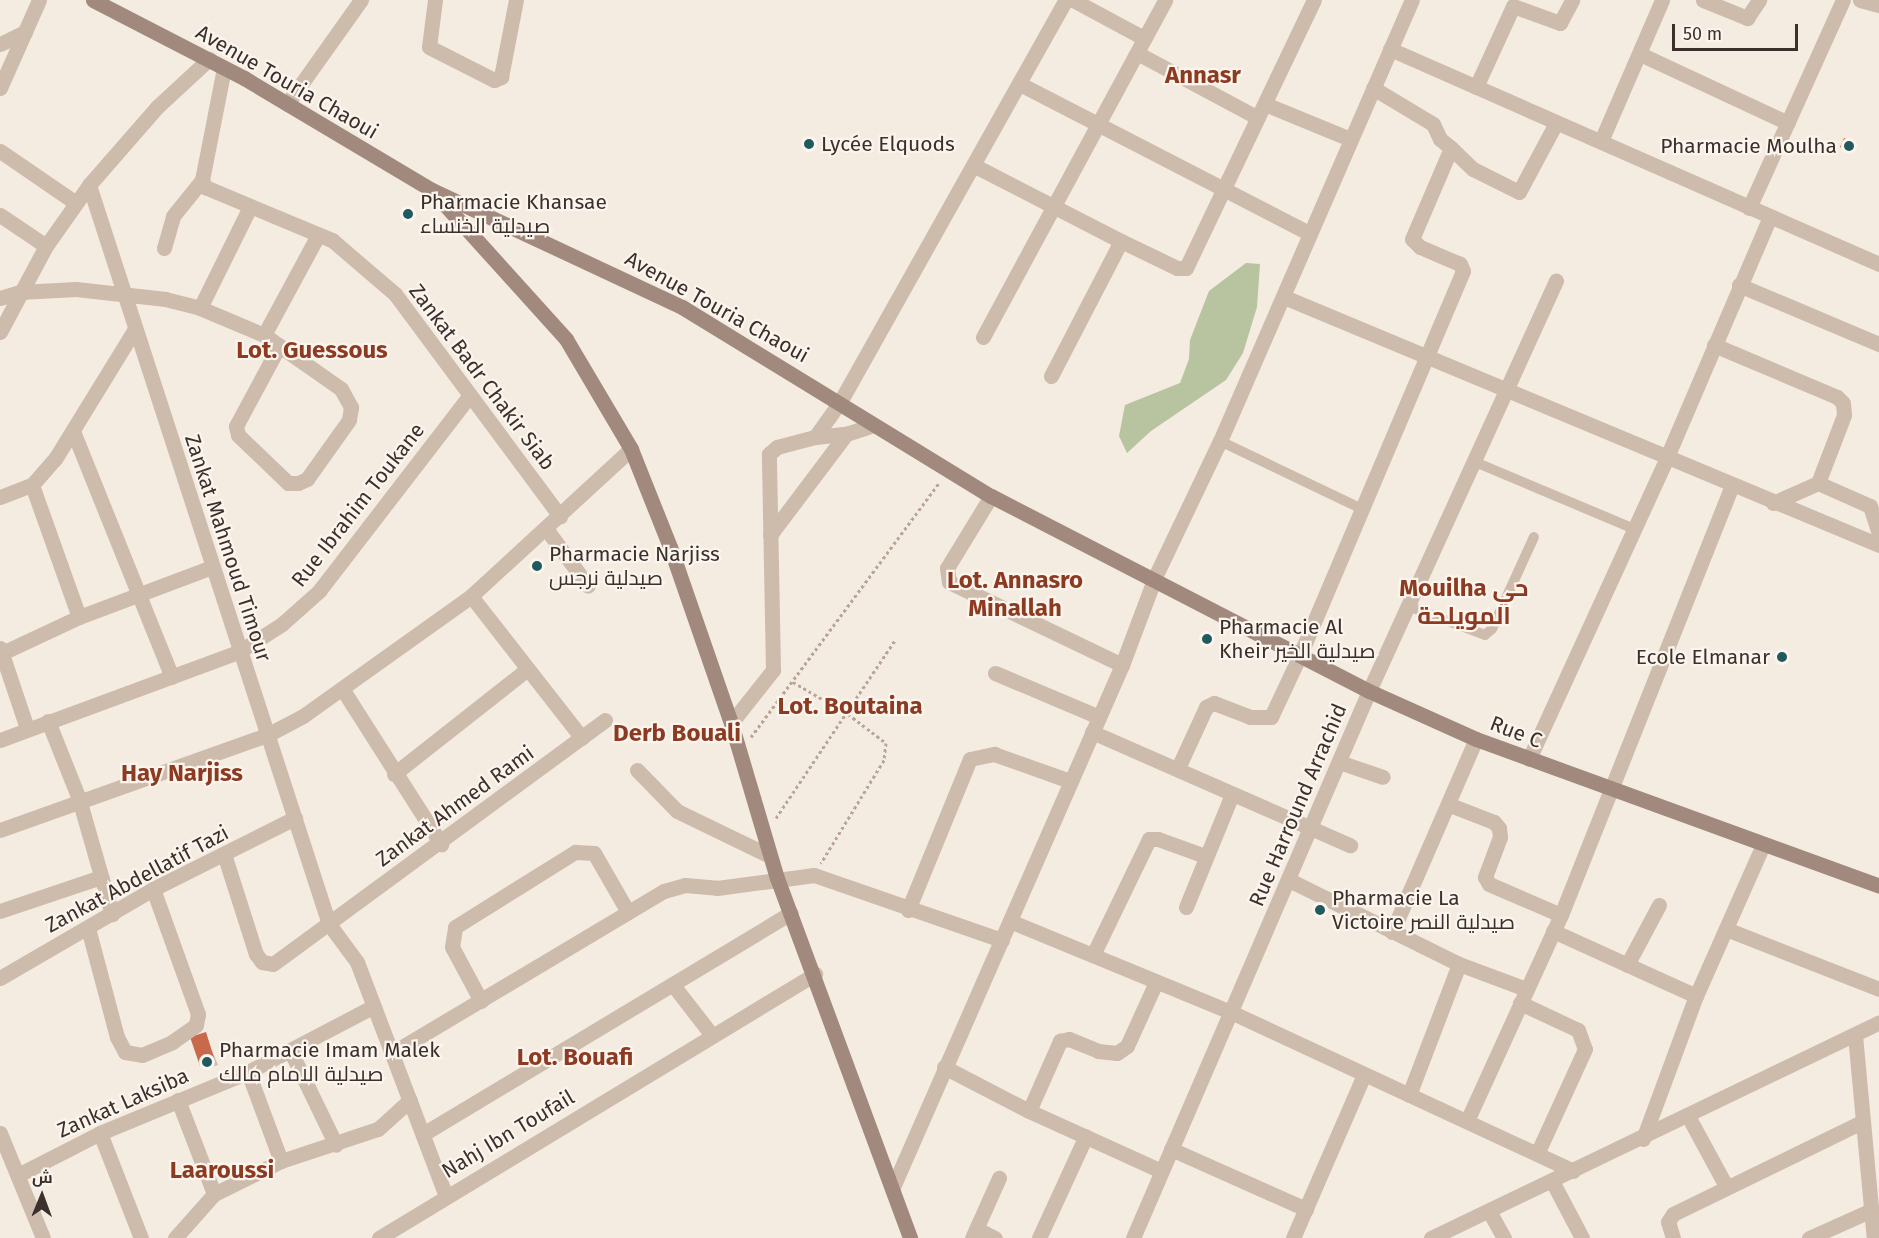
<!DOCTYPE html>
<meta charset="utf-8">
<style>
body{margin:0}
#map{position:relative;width:1879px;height:1238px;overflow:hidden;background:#f4ebe1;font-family:"Fira Sans",Cairo,sans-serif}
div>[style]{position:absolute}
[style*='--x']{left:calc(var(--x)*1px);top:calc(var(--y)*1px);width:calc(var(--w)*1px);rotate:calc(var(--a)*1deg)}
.green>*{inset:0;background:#b8c4a0}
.shadow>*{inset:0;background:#0003}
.building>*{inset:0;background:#c8694b}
.path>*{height:3px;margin-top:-1.5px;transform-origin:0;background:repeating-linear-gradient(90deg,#b9a596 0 3px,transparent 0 6px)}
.lane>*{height:10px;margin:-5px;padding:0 5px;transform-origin:5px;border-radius:5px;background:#cdbbac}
.street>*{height:15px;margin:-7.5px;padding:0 7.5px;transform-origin:7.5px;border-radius:7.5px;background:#cdbbac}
.secondary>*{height:15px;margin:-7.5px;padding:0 7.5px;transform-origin:7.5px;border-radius:7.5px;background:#a18a7d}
.dots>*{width:16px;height:16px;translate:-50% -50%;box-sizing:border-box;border:3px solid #fbf5ee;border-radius:50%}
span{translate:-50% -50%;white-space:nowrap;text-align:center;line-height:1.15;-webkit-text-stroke:4.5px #fbf5ee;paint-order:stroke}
.street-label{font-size:21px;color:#3b302b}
.poi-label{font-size:21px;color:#3b302b}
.left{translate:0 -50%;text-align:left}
.right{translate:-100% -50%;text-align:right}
.quarter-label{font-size:24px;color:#8c3b22;font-weight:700}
.north{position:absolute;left:12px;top:1166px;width:60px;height:60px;-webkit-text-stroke:4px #fbf5ee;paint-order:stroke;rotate:1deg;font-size:16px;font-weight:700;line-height:24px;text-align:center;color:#3b302b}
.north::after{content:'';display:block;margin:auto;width:21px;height:27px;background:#3b302b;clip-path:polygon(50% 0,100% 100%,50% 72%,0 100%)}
.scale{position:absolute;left:1672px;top:24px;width:126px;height:27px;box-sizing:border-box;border:3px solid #3b302b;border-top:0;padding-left:8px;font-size:18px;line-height:21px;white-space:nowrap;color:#3b302b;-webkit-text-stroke:4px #fbf5ee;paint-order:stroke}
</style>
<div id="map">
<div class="green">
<i style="clip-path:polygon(1246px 263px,1260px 264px,1257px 307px,1243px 353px,1226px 380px,1151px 431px,1127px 453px,1119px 436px,1125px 405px,1180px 383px,1189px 359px,1190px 340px,1209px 291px)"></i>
</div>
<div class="shadow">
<i style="clip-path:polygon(205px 1034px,218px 1065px,205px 1069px,201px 1065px)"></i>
</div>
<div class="building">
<i style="clip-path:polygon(1844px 138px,1850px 141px,1846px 150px,1840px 147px)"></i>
<i style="clip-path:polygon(206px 1032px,215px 1061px,200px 1066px,190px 1037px)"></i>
</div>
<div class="path">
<i style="--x:793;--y:682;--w:64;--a:30.2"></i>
<i style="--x:848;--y:714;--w:48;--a:37.3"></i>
<i style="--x:886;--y:743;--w:17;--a:97"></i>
<i style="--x:884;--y:760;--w:121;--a:121.5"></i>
<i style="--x:751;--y:737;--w:317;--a:-53.5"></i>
<i style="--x:776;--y:818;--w:214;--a:-56.2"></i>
</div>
<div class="lane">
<i style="--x:1220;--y:441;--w:157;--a:25.6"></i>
<i style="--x:1475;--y:462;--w:173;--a:22.8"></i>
<i style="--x:1408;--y:606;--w:82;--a:20.6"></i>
<i style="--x:1485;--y:635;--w:9;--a:-41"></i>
<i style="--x:1492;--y:629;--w:101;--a:-65.5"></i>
</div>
<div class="street">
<i style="--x:435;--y:0;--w:47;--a:97.3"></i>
<i style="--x:429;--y:47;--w:73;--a:26.9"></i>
<i style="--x:494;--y:80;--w:8;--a:-23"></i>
<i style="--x:501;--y:77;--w:78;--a:-79"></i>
<i style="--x:1073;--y:0;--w:81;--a:28.2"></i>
<i style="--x:1703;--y:0;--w:48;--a:22.2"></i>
<i style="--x:1747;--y:18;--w:22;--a:-56"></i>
<i style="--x:1860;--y:0;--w:20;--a:15"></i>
<i style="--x:0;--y:44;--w:28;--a:-26"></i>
<i style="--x:1390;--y:49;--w:534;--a:23.73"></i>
<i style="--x:1137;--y:53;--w:137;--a:28.2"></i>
<i style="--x:1640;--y:54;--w:163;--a:25"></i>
<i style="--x:224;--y:68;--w:114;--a:101.1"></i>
<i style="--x:202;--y:180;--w:8;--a:67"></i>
<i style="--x:205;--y:187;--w:138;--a:22.7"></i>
<i style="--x:332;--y:240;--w:83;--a:40.6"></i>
<i style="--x:395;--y:294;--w:277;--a:53.4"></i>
<i style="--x:1020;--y:84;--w:326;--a:27.3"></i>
<i style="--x:1476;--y:87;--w:89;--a:-65.4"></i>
<i style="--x:1513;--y:6;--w:50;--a:19.9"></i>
<i style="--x:1560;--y:23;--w:26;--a:-62"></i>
<i style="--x:0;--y:88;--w:96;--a:-66.1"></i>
<i style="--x:1373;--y:88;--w:70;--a:31"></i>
<i style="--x:1433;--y:124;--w:17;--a:65"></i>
<i style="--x:1440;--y:139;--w:14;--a:39"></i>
<i style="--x:287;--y:104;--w:128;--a:-54.6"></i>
<i style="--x:1265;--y:104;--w:92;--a:22.4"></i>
<i style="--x:1601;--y:141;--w:154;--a:-66.6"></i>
<i style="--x:0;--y:151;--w:92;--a:34.4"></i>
<i style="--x:975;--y:166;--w:164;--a:27.2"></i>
<i style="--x:1121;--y:241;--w:62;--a:25.7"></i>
<i style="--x:1177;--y:268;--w:9;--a:0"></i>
<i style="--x:1186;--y:268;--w:297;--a:-64.5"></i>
<i style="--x:89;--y:185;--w:777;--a:72.01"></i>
<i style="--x:329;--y:924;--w:47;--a:53.6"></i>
<i style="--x:357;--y:962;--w:250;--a:69.2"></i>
<i style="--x:1749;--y:208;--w:228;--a:-65.7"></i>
<i style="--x:0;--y:215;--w:55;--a:34"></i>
<i style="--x:164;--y:248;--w:33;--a:-74"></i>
<i style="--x:173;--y:216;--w:46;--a:-51.1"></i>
<i style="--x:1739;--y:285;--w:152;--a:22.9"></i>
<i style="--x:1284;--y:297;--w:645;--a:22.63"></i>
<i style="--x:0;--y:298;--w:21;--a:-17"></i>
<i style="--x:20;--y:292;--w:56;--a:-3.1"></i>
<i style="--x:76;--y:289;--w:90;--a:6.4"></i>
<i style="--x:165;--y:299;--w:36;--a:14"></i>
<i style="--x:200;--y:308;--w:69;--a:22.9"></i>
<i style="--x:264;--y:335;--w:94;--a:35"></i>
<i style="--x:341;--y:389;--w:21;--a:61"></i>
<i style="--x:351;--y:407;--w:13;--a:99"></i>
<i style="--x:349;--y:420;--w:72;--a:125.4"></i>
<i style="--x:307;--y:479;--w:10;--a:156"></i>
<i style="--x:298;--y:483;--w:10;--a:180"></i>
<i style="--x:288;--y:483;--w:69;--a:-136.2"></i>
<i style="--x:238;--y:435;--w:9;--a:-103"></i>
<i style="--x:236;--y:426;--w:91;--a:-61.7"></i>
<i style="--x:200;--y:308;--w:113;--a:-63.7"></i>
<i style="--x:0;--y:332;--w:98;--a:-61.9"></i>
<i style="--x:46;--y:246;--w:75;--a:-54.8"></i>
<i style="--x:89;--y:185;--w:103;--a:-48.9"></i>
<i style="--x:157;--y:107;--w:71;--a:-42.7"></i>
<i style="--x:264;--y:335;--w:111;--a:-61.6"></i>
<i style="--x:983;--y:337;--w:383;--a:-61.6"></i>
<i style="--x:1714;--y:345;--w:134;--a:22.9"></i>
<i style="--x:1837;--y:397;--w:8;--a:45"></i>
<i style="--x:1843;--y:403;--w:12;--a:85"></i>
<i style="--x:1844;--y:415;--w:73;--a:110.9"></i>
<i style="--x:1051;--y:376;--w:152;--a:-62.6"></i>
<i style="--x:73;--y:431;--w:265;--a:68.1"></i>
<i style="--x:815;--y:437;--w:43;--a:-54.5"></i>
<i style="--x:840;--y:402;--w:461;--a:-60.7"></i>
<i style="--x:32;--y:485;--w:140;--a:70.4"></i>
<i style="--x:991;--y:496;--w:84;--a:121.4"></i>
<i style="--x:947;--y:568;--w:14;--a:82"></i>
<i style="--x:949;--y:582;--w:192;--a:25.6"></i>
<i style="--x:0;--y:497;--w:34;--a:-21"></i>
<i style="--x:32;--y:485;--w:35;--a:-49"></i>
<i style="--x:55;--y:459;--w:153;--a:-58.4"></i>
<i style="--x:1773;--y:503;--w:49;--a:-24"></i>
<i style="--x:1818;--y:483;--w:57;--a:23.9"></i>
<i style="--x:1870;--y:506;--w:29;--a:72"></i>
<i style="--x:547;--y:530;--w:69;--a:53.8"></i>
<i style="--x:770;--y:535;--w:126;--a:-53"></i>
<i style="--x:471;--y:596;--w:180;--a:52"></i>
<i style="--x:0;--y:648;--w:84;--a:71.4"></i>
<i style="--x:2;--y:653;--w:85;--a:-25.1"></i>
<i style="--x:79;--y:617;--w:142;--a:-20.6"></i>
<i style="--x:995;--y:673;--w:113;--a:22.9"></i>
<i style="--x:343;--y:690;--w:183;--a:57.5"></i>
<i style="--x:48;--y:721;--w:84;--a:68.3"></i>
<i style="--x:79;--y:799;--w:120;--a:74"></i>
<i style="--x:731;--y:723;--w:68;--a:-51.6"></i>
<i style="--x:773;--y:670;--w:216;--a:-91.1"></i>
<i style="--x:769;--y:454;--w:11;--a:-41"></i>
<i style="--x:777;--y:447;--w:39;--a:-15"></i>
<i style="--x:815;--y:437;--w:31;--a:-6"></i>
<i style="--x:846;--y:434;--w:28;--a:-18"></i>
<i style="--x:1092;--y:732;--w:282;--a:23.7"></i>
<i style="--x:0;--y:740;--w:256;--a:-20.3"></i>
<i style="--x:240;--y:651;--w:50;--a:-32.7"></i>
<i style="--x:282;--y:624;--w:50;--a:-41.7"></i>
<i style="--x:319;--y:591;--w:247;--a:-52.4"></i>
<i style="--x:1529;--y:759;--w:332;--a:-65.4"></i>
<i style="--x:1667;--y:457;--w:261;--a:-66.8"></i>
<i style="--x:1339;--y:762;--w:46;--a:18.8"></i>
<i style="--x:1178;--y:768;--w:67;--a:-65.3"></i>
<i style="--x:1206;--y:707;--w:9;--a:-27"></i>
<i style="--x:1214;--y:703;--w:39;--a:21"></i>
<i style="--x:1250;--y:717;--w:21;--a:0"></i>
<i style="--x:1271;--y:717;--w:68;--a:-64.9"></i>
<i style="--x:1300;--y:655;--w:417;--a:-67"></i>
<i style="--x:1463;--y:271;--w:8;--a:-113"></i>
<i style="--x:1460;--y:264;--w:43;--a:-157"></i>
<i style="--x:1420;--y:247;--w:11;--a:-135"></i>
<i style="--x:1412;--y:239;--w:99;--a:-66.8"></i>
<i style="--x:1451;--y:148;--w:30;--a:44"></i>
<i style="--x:1473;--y:169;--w:51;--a:26.6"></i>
<i style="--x:1519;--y:192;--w:78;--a:-61.8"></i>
<i style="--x:637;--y:770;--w:57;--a:45.7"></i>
<i style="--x:677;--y:811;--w:103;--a:25.8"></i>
<i style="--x:394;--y:774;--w:168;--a:-38.2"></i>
<i style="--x:1450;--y:805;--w:47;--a:21.1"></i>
<i style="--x:1494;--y:822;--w:8;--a:50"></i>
<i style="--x:1499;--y:828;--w:9;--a:84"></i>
<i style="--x:1500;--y:837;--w:43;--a:110.6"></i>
<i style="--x:1485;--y:877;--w:8;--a:60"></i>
<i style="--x:1489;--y:884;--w:78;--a:23.3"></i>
<i style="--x:0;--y:830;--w:283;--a:-19.6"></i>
<i style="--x:267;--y:735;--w:41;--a:-27.8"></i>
<i style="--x:303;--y:716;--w:206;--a:-35.5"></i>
<i style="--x:471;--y:596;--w:217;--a:-42.6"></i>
<i style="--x:224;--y:854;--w:105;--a:72.3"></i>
<i style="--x:256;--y:954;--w:10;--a:53"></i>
<i style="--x:262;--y:962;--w:11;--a:10"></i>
<i style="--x:273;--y:964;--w:412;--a:-36.3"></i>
<i style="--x:1289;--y:880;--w:190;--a:26.3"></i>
<i style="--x:1459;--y:964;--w:72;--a:20.5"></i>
<i style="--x:1186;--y:907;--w:122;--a:-67.8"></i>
<i style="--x:908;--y:910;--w:163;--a:-67.7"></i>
<i style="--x:970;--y:759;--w:25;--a:-12"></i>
<i style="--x:994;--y:754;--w:81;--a:19.6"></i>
<i style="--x:0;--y:911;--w:107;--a:-18.6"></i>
<i style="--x:1010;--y:921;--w:241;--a:22.4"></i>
<i style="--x:1233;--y:1013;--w:375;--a:24.9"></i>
<i style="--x:88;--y:928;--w:113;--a:75.1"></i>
<i style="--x:117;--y:1037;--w:17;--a:62"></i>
<i style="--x:125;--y:1052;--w:17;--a:10"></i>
<i style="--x:142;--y:1055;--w:33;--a:-23"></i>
<i style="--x:172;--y:1042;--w:29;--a:-35"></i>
<i style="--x:196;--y:1025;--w:11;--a:-80"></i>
<i style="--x:198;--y:1014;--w:133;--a:-109.8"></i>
<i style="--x:1726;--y:929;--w:164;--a:21.4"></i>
<i style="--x:1553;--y:931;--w:157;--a:24.4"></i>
<i style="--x:1392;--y:932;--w:210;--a:-66.5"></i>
<i style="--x:1093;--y:955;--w:129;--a:-64.2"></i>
<i style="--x:1149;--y:839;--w:9;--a:0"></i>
<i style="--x:1158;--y:839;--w:50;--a:19.9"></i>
<i style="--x:1627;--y:965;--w:68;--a:-61.9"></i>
<i style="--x:0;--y:978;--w:177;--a:-30.2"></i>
<i style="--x:153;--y:889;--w:159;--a:-26.6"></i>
<i style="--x:673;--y:985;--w:62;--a:52.2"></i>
<i style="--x:481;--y:1001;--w:61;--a:-118.2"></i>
<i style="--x:452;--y:947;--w:20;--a:-81"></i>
<i style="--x:455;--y:927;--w:142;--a:-32"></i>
<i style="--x:575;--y:852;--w:19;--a:3"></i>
<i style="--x:594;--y:853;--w:68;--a:60"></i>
<i style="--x:1520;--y:1003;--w:64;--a:25"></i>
<i style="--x:1578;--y:1030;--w:20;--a:70"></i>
<i style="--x:1585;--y:1049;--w:115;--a:114.6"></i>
<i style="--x:1855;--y:1035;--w:204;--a:84.7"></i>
<i style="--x:291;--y:1052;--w:103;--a:64.2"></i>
<i style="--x:392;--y:1053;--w:317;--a:-30.8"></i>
<i style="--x:664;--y:891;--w:22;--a:-16"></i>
<i style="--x:685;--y:885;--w:32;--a:5"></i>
<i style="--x:717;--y:888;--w:98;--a:-7.6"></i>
<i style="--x:814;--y:875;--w:199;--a:19.1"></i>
<i style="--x:944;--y:1067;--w:96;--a:27.4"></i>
<i style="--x:1029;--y:1111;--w:145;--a:24.4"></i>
<i style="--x:248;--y:1072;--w:95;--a:69.7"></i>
<i style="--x:1409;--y:1095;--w:140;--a:-69.1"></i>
<i style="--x:178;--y:1100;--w:101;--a:69"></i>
<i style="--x:1029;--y:1111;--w:77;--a:-66.1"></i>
<i style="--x:1060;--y:1041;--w:9;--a:-13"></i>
<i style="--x:1069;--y:1039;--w:31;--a:22"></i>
<i style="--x:1098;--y:1051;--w:19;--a:6"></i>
<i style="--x:1117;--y:1053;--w:12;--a:-35"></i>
<i style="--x:1127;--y:1046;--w:70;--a:-65.6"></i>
<i style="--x:1688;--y:1116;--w:80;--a:61.5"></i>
<i style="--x:1467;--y:1121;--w:226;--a:-65.5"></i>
<i style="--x:1561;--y:915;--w:462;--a:-68.3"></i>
<i style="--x:0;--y:1133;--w:113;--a:67.7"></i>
<i style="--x:100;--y:1133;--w:113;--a:68.7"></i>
<i style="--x:423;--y:1134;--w:429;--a:-31"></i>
<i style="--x:1643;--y:1139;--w:153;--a:-69.7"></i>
<i style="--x:1696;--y:996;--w:165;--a:-66.1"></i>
<i style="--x:1171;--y:1149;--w:148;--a:24"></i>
<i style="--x:18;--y:1175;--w:92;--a:-27.1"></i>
<i style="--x:100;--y:1133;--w:160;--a:-22.4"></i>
<i style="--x:248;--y:1072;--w:142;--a:-27.6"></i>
<i style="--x:1552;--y:1181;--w:64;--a:62.2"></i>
<i style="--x:893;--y:1187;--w:570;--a:-66.31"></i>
<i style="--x:1122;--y:665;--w:94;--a:-69.4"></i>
<i style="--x:1155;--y:577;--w:151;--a:-64.5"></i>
<i style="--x:1220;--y:441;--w:481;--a:-66.5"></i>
<i style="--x:1489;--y:1211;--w:31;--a:61"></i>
<i style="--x:977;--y:1229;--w:20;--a:27"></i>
<i style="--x:175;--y:1238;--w:59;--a:-48.4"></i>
<i style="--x:214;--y:1194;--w:75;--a:-26.2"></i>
<i style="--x:281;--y:1161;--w:102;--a:-18.3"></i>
<i style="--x:378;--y:1129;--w:43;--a:-42.2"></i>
<i style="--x:379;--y:1238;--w:510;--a:-31.2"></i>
<i style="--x:972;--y:1238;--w:66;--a:-65.8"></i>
<i style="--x:1039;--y:1238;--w:112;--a:-65.3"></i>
<i style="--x:1133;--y:1238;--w:596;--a:-66.66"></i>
<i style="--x:1369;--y:691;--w:451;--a:-65.5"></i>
<i style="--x:1293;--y:1238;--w:178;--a:-66.5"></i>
<i style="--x:1431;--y:1238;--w:497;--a:-25.7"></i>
<i style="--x:1673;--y:1238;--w:17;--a:-107"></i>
<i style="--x:1668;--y:1222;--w:9;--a:-58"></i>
<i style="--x:1673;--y:1214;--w:210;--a:-26"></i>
<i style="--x:1809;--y:1238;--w:69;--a:-24"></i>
</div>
<div class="secondary">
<i style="--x:93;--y:0;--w:170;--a:27.3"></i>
<i style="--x:244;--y:78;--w:219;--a:30.8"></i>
<i style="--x:432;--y:190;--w:276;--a:25.1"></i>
<i style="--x:682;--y:307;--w:362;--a:31.5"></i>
<i style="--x:991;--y:496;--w:425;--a:27.3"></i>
<i style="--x:1369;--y:691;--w:117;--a:24.2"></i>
<i style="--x:1476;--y:739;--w:429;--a:20"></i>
<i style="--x:436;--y:195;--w:194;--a:47.9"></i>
<i style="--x:566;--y:339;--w:128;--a:59.4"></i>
<i style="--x:631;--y:449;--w:105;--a:68.3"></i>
<i style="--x:670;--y:547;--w:186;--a:70.9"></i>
<i style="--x:731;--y:723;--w:162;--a:73.5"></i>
<i style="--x:777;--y:878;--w:384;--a:69.7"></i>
</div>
<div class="dots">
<i style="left:809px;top:144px;background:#1f5a5e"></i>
<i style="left:1849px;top:146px;background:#1f5a5e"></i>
<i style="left:408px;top:214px;background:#1f5a5e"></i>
<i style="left:537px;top:566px;background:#1f5a5e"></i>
<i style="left:1207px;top:639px;background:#1f5a5e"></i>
<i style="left:1782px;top:657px;background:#1f5a5e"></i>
<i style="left:1320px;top:910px;background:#1f5a5e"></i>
<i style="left:207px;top:1062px;background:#1f5a5e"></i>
</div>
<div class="street-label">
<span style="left:287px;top:82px;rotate:30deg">Avenue Touria Chaoui</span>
<span style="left:717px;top:307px;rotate:29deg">Avenue Touria Chaoui</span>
<span style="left:482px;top:377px;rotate:53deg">Zankat Badr Chakir Siab</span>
<span style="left:358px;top:505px;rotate:-52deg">Rue Ibrahim Toukane</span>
<span style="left:228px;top:548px;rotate:72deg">Zankat Mahmoud Timour</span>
<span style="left:1516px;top:732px;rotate:21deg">Rue C</span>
<span style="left:1298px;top:805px;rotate:-67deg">Rue Harround Arrachid</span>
<span style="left:455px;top:806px;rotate:-36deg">Zankat Ahmed Rami</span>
<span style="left:137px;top:879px;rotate:-28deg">Zankat Abdellatif Tazi</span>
<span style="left:123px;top:1103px;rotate:-24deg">Zankat Laksiba</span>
<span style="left:508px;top:1134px;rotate:-31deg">Nahj Ibn Toufail</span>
</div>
<div class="poi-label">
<span class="left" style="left:821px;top:144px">Lycée Elquods</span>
<span class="right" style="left:1837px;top:146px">Pharmacie Moulha</span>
<span class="left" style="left:420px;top:214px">Pharmacie Khansae<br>صيدلية الخنساء</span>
<span class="left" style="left:549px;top:566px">Pharmacie Narjiss<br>صيدلية نرجس</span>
<span class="left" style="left:1219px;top:639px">Pharmacie Al<br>Kheir صيدلية الخير</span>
<span class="right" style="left:1770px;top:657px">Ecole Elmanar</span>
<span class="left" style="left:1332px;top:910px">Pharmacie La<br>Victoire صيدلية النصر</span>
<span class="left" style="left:219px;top:1062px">Pharmacie Imam Malek<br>صيدلية الامام مالك</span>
</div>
<div class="quarter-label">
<span style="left:1203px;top:76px">Annasr</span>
<span style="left:312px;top:351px">Lot. Guessous</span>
<span style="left:1015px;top:595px">Lot. Annasro<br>Minallah</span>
<span style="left:1464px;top:603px">Mouilha حي<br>المويلحة</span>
<span style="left:850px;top:707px">Lot. Boutaina</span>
<span style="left:677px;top:734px">Derb Bouali</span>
<span style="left:182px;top:774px">Hay Narjiss</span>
<span style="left:575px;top:1058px">Lot. Bouafi</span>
<span style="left:222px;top:1171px">Laaroussi</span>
</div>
<div class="north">ش</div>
<div class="scale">50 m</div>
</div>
